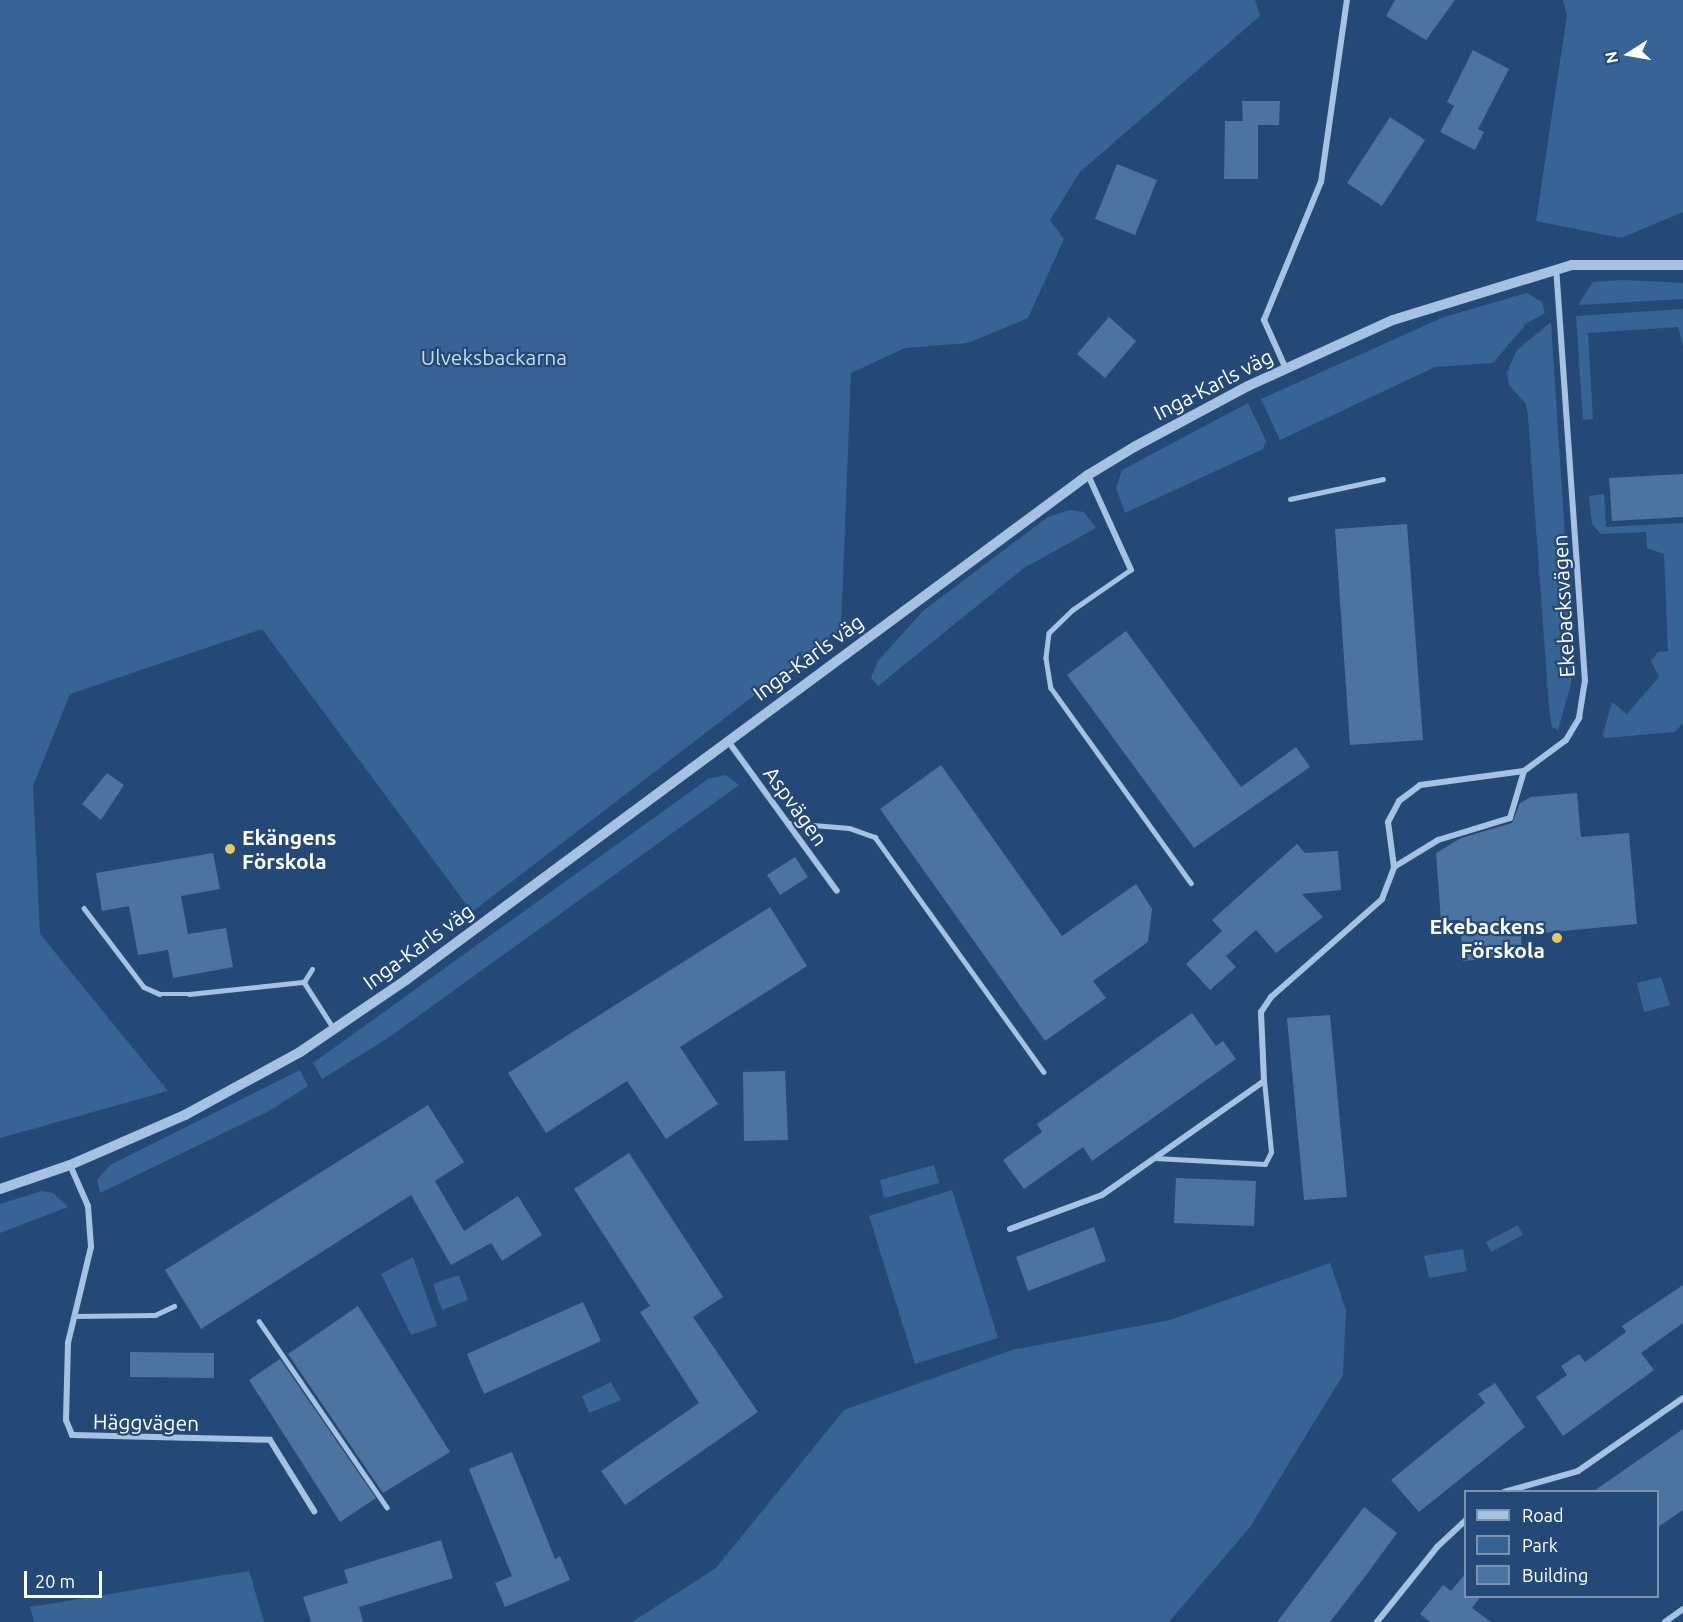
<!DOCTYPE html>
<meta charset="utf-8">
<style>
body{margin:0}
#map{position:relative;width:1683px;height:1622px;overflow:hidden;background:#254977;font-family:Ubuntu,sans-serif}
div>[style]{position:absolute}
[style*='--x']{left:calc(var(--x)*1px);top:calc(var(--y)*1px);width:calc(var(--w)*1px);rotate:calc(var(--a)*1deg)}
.green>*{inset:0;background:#386395}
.building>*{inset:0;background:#4d73a1}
.service>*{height:4.5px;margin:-2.25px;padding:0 2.25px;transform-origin:2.25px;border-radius:2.25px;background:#a6c2e3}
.minor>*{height:6px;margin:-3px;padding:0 3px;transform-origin:3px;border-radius:3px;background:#a6c2e3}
.tertiary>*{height:10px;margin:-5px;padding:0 5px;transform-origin:5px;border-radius:5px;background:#a6c2e3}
.dots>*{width:16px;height:16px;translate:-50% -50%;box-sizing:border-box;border:3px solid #254977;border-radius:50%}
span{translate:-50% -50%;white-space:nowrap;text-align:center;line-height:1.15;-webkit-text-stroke:4.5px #254977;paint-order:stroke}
.park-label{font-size:21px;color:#c9dcf3}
.street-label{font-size:21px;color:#fff}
.poi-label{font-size:21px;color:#fff;font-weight:700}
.left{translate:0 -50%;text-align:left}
.right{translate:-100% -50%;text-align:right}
.legend{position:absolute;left:1464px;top:1490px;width:195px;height:108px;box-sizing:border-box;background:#254977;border:2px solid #7c92ad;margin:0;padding:8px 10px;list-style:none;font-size:18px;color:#fff}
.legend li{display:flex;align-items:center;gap:12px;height:30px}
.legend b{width:30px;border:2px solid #7c92ad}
.north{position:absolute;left:1599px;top:24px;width:60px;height:60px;-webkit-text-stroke:4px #254977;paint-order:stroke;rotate:259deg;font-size:16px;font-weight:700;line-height:24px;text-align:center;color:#fff}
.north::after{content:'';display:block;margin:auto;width:21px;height:27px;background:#fff;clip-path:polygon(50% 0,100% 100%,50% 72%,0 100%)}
.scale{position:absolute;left:24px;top:1571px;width:78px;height:27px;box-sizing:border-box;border:3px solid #fff;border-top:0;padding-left:8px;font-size:18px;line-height:21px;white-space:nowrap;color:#fff;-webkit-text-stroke:4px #254977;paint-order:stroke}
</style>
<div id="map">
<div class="green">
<i style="clip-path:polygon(0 0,1255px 0,1260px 16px,1080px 172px,1050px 220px,1064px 239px,1028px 318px,968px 343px,905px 348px,851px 373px,841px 629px,472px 912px,262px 629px,70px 694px,33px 786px,40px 934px,168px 1091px,0 1138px)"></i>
<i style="clip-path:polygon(1563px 0,1683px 0,1683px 212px,1621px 238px,1536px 221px,1567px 15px)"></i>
<i style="clip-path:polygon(1622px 280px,1683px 283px,1683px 299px,1578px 305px,1593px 282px)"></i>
<i style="clip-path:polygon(1527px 293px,1542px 302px,1545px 313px,1527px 323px,1493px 363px,1435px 367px,1280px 440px,1261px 399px,1444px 317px)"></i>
<i style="clip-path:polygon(1683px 309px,1683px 346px,1678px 327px,1588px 333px,1593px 419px,1583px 420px,1576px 316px)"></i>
<i style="clip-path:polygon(1551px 322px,1572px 644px,1571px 684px,1558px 730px,1552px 727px,1549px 708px,1528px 415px,1526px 404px,1509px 385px,1507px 372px,1517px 350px)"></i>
<i style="clip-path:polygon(1248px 403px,1266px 441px,1263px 449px,1125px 513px,1116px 488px,1122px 470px)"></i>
<i style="clip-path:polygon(1604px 494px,1606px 527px,1683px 523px,1683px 723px,1675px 732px,1604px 738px,1603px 734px,1612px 702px,1627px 714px,1659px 677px,1651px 661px,1658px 652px,1668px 651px,1664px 554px,1647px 548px,1646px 532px,1601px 534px,1592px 524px,1589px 496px)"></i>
<i style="clip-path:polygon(1070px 510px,1084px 512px,1096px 528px,1024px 568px,878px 686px,871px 678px,878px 661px,923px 611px,1048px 517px)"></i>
<i style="clip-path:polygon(726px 775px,739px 785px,388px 1038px,322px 1079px,313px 1063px,708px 779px)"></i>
<i style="clip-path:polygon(1661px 977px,1670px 1005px,1644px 1012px,1637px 983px)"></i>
<i style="clip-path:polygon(300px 1070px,308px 1086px,269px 1111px,100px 1193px,97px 1180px,110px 1165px)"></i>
<i style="clip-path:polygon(934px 1165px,939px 1183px,884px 1198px,880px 1180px)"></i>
<i style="clip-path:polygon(952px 1190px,998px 1338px,915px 1364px,869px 1216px)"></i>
<i style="clip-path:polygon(42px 1191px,53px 1193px,68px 1207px,0 1233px,0 1204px)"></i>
<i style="clip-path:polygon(1518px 1225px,1523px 1235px,1491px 1252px,1486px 1242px)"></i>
<i style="clip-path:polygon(1463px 1249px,1467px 1271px,1429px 1278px,1424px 1256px)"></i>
<i style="clip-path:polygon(413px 1257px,437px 1326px,411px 1335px,381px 1274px)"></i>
<i style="clip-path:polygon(1330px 1263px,1346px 1310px,1343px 1375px,1250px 1527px,1169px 1622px,632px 1622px,716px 1568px,844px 1410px,1012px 1350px,1170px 1320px)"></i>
<i style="clip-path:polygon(459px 1275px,468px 1300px,442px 1310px,433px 1284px)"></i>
<i style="clip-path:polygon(611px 1382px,621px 1400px,589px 1413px,582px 1396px)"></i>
<i style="clip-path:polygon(249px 1571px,264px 1622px,34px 1622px,30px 1607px)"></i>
</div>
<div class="building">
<i style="clip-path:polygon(1395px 0,1455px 0,1426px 40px,1386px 16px)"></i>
<i style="clip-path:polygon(1473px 50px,1509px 69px,1478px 129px,1484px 132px,1475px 150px,1440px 132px,1454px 106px,1447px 102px)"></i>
<i style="clip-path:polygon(1242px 101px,1280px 101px,1279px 125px,1258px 125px,1258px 179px,1224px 179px,1225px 121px,1243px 121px)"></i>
<i style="clip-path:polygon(1390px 117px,1425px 140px,1382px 206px,1347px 183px)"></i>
<i style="clip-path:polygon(1117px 164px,1157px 180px,1135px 235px,1095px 219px)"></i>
<i style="clip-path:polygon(1109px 317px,1136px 341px,1105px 378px,1077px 354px)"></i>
<i style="clip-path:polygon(1683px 474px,1683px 517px,1612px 521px,1609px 478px)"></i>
<i style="clip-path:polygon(1407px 524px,1423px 740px,1350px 745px,1335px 529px)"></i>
<i style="clip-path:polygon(1126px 631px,1241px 787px,1296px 747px,1310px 767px,1194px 848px,1067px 675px)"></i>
<i style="clip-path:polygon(941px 765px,1062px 936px,1136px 884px,1152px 909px,1148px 942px,1093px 981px,1106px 998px,1045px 1041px,880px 809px)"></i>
<i style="clip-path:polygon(107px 773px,124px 785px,101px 820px,82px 804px)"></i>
<i style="clip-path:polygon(1577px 793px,1581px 837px,1629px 833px,1637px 924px,1521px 935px,1522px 955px,1463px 961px,1460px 920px,1441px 921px,1436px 853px,1461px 838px,1512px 823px,1520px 803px,1531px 797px)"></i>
<i style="clip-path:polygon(1297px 844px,1305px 853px,1338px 851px,1341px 890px,1302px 894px,1323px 917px,1276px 953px,1256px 930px,1226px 956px,1236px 967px,1210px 990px,1186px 964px,1222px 931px,1212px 920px)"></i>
<i style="clip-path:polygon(213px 853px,220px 889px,181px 896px,188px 934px,226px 928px,233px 967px,173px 978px,168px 950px,138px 955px,129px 906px,102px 911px,96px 873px)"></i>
<i style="clip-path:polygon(795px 857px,808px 877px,780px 895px,767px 875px)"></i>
<i style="clip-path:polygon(770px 907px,807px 966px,680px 1047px,718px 1104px,666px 1139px,627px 1081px,546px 1133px,508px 1073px)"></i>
<i style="clip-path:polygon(1192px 1013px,1216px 1046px,1223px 1041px,1236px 1059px,1092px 1161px,1083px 1147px,1024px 1189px,1003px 1160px,1042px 1132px,1037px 1124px)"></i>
<i style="clip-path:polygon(1330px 1015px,1347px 1197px,1304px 1200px,1287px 1018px)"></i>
<i style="clip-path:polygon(785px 1071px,788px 1140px,744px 1141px,743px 1072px)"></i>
<i style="clip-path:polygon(428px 1105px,464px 1162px,435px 1181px,464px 1231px,518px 1196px,542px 1235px,502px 1261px,491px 1243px,451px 1265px,411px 1195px,201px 1329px,165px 1270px)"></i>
<i style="clip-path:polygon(629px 1153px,723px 1297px,693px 1317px,758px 1412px,625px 1505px,601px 1471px,699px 1403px,640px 1312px,650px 1306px,574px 1189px)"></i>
<i style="clip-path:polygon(1176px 1178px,1256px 1181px,1254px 1226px,1174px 1223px)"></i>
<i style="clip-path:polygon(1094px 1227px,1106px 1261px,1028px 1291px,1016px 1257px)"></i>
<i style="clip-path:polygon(1683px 1285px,1683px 1323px,1641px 1353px,1654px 1370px,1563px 1436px,1536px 1397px,1567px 1375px,1561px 1366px,1579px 1354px,1585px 1362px,1626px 1332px,1622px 1326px)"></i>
<i style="clip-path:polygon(583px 1302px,601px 1341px,484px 1394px,467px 1354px)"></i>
<i style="clip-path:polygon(358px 1306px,450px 1452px,383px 1493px,288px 1354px)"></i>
<i style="clip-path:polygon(130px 1352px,214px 1353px,214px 1378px,130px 1377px)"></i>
<i style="clip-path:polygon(280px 1359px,376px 1498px,340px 1522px,249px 1380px)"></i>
<i style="clip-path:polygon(1495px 1383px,1525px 1427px,1419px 1512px,1391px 1480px,1485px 1403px,1478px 1394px)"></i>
<i style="clip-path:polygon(1683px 1429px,1683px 1510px,1658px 1527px,1658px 1491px,1594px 1491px)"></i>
<i style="clip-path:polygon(512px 1452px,555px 1559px,560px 1556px,570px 1580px,505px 1607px,495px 1583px,512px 1576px,469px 1469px)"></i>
<i style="clip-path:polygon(1364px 1507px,1397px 1533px,1367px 1574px,1330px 1622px,1277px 1622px)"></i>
<i style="clip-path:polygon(441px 1540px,453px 1578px,359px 1607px,363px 1622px,311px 1622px,303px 1597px,348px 1583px,344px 1570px)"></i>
<i style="clip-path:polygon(1466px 1573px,1466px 1596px,1481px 1596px,1472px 1608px,1491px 1622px,1430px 1622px,1420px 1614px,1443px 1585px,1451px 1591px)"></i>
</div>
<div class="service">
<i style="--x:1290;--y:499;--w:95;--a:-12.1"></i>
<i style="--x:1131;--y:570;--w:70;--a:145.4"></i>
<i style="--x:1073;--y:610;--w:33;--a:136"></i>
<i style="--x:1049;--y:633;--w:25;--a:97"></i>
<i style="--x:1046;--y:658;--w:30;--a:81"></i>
<i style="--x:1051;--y:688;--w:240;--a:54.3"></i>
<i style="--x:789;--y:823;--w:60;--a:4.8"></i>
<i style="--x:849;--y:828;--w:28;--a:19"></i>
<i style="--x:875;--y:837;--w:289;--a:54.3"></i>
<i style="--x:84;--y:908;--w:99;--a:52.8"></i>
<i style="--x:144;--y:987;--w:17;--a:24"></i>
<i style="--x:160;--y:994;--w:29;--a:0"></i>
<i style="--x:189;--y:994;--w:116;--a:-6"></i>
<i style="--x:304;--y:982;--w:56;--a:57.4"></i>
<i style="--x:304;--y:982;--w:15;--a:-58"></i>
<i style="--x:1155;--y:1158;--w:110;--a:3.1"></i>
<i style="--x:1265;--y:1164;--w:13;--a:-63"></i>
<i style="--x:1271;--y:1152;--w:71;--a:-95.6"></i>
<i style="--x:75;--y:1316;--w:80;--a:-0.7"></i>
<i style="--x:155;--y:1315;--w:21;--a:-25"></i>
<i style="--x:259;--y:1321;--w:226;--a:55.5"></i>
</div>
<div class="minor">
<i style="--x:1286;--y:369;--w:54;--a:-114.2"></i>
<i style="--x:1264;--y:320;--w:149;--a:-67.6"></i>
<i style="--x:1321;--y:182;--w:184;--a:-81.9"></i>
<i style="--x:1088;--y:475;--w:104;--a:65.6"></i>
<i style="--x:728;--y:741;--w:185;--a:54"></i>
<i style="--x:1394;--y:867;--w:52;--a:-31.5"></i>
<i style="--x:1438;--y:840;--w:75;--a:-17"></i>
<i style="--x:1510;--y:818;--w:49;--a:-73.4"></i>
<i style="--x:70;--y:1165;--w:45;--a:66.3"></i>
<i style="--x:88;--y:1206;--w:41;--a:85.8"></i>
<i style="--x:91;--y:1247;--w:99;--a:103.5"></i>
<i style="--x:68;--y:1343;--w:77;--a:91.5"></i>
<i style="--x:66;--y:1420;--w:16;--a:68"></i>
<i style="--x:72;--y:1435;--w:198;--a:1.4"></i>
<i style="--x:270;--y:1440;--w:84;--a:58.2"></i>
<i style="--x:1010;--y:1229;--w:98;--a:-20.3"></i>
<i style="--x:1102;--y:1195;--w:198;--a:-35.1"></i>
<i style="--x:1264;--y:1081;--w:69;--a:-92.5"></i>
<i style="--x:1261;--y:1012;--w:18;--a:-56"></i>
<i style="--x:1271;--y:997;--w:148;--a:-41.4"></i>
<i style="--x:1382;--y:899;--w:34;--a:-69"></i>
<i style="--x:1394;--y:867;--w:45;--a:-97.6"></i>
<i style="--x:1388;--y:822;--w:24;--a:-62"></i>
<i style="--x:1399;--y:801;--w:26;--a:-37"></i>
<i style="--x:1420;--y:785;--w:105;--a:-7.7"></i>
<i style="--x:1524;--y:771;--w:52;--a:-36.4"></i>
<i style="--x:1566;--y:740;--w:26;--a:-59"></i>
<i style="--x:1579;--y:718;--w:37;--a:-81"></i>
<i style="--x:1585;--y:681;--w:413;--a:-94"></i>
<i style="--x:1504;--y:1492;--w:77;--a:-15.8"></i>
<i style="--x:1578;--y:1471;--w:128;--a:-34.8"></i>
<i style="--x:1377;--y:1622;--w:96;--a:-51.3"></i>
<i style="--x:1437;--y:1547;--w:40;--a:-43"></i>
<i style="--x:1665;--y:1622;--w:22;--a:-36"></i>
</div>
<div class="tertiary">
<i style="--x:0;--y:1189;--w:74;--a:-18.9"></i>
<i style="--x:70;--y:1165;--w:125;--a:-23.5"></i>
<i style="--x:185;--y:1115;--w:131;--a:-28.7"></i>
<i style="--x:300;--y:1052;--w:128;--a:-34.2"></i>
<i style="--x:406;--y:980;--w:849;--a:-36.52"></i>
<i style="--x:1088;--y:475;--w:54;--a:-31.3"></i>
<i style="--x:1134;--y:447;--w:129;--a:-28.2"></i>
<i style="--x:1248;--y:386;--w:159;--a:-24.5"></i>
<i style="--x:1393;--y:320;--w:187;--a:-17.1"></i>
<i style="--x:1572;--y:265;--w:111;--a:0"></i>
</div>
<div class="dots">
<i style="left:230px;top:849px;background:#ecc66b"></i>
<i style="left:1557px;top:938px;background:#ecc66b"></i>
</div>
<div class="park-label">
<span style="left:494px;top:357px">Ulveksbackarna</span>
</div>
<div class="street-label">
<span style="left:1213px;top:384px;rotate:-27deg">Inga-Karls väg</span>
<span style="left:1563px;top:606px;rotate:-93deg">Ekebacksvägen</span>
<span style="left:808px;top:657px;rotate:-36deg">Inga-Karls väg</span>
<span style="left:796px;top:806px;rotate:54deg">Aspvägen</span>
<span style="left:418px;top:946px;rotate:-36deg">Inga-Karls väg</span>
<span style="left:146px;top:1422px;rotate:1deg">Häggvägen</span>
</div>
<div class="poi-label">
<span class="left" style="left:242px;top:849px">Ekängens<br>Förskola</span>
<span class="right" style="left:1545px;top:938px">Ekebackens<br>Förskola</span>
</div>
<ul class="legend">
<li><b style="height:8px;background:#a6c2e3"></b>Road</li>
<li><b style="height:16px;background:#386395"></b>Park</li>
<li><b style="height:16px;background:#4d73a1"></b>Building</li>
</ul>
<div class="north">N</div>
<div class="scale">20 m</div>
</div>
